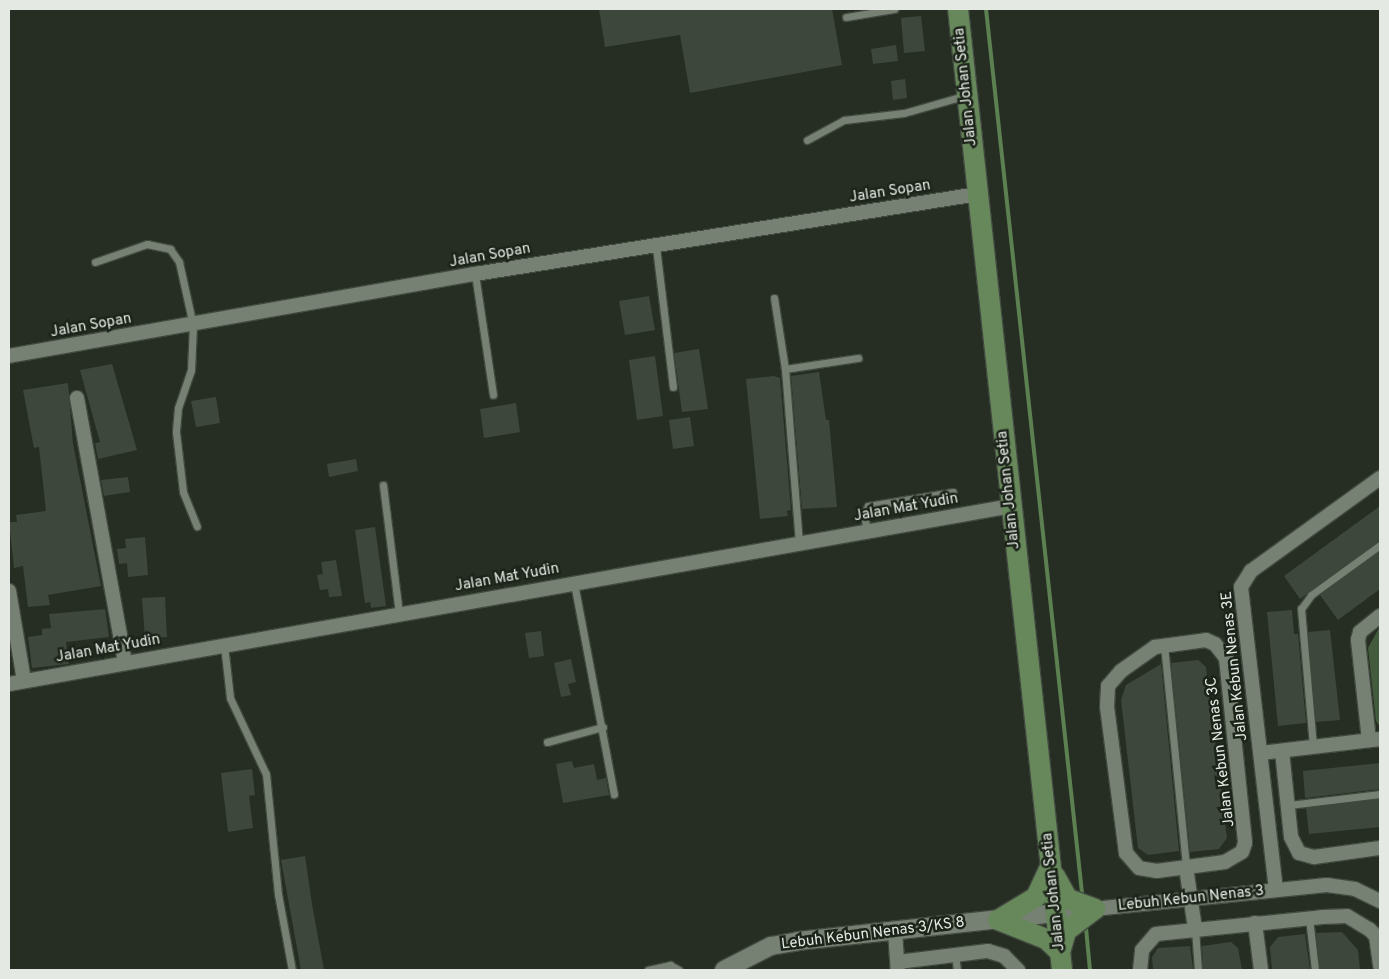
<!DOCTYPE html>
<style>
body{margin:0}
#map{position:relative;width:1389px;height:979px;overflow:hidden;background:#262e23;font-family:Overpass,sans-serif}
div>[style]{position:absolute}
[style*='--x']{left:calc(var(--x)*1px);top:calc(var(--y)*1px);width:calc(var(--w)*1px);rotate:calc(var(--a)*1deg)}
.green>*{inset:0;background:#435a3c}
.stream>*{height:4px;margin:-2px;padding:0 2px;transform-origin:2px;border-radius:2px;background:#5c8051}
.building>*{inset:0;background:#3e473b}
.roads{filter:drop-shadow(1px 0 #424940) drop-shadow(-1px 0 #424940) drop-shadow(0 1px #424940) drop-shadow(0 -1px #424940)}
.service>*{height:7px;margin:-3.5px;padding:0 3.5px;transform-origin:3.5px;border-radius:3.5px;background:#768173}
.minor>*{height:14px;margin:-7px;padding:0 7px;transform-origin:7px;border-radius:7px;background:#768173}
.tertiary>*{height:18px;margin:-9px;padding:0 9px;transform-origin:9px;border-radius:9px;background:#768173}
.secondary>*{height:20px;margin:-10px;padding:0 10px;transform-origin:10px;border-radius:10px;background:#67885a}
span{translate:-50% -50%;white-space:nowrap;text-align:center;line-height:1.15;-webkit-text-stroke:5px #1c241a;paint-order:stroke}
.street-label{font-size:15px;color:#e4eae3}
.frame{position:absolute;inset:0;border:10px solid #e4eae3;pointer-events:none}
</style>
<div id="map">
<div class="green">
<i style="clip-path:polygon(1380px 626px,1380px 727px,1376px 721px,1368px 648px)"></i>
</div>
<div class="stream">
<i style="--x:986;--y:9;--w:889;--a:83.8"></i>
<i style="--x:1086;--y:928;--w:42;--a:84.6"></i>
</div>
<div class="building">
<i style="clip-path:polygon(599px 9px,832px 9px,842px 65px,690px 93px,680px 35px,605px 47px)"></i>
<i style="clip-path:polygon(921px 16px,925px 51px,904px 53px,901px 18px)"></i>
<i style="clip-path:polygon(896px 45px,898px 61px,873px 64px,871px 49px)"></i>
<i style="clip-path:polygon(905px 79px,907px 98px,893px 100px,891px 81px)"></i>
<i style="clip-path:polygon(649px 296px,655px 330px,625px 335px,619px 301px)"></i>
<i style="clip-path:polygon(699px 349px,708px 409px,682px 412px,674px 353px)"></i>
<i style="clip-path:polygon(655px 356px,663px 416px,637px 420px,629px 360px)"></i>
<i style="clip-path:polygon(112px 364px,137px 450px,98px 459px,95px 443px,100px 442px,80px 370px)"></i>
<i style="clip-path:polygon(819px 372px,826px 420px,829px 420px,837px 507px,802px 509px,791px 376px)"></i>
<i style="clip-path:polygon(774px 376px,780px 378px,791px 510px,787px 511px,788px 516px,760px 519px,746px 379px)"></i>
<i style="clip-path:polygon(68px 383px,73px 444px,101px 586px,48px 595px,50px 605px,28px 607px,23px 566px,14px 568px,9px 522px,17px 522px,16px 515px,46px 511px,39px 447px,34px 448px,23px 390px)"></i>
<i style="clip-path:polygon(216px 397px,220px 423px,196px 427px,191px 401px)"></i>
<i style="clip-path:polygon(516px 403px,520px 432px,484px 438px,480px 409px)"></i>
<i style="clip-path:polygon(690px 417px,694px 446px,673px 449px,669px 420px)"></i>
<i style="clip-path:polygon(356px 459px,358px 471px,329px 477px,327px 464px)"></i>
<i style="clip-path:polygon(128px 477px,130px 492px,104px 496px,101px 480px)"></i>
<i style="clip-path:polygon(1380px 506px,1380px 540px,1300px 599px,1284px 576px)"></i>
<i style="clip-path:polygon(375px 527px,386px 606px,371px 608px,370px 602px,365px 603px,355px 530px)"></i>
<i style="clip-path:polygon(145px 537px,148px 575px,128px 577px,127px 563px,119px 564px,117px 549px,126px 548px,125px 539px)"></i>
<i style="clip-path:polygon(1380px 551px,1380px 589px,1338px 620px,1320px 595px)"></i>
<i style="clip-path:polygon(336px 560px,342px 596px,329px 597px,328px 589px,320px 590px,317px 575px,323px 574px,321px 562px)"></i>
<i style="clip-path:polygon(165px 597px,167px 637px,145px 638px,142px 598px)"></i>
<i style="clip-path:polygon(105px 609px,109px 637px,66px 642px,69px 664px,32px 668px,28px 637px,42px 635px,42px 629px,51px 628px,49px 614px)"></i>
<i style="clip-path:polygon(1292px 610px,1294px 634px,1298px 634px,1306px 723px,1278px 726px,1267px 612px)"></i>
<i style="clip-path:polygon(1330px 630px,1340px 720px,1316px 722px,1308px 632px)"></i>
<i style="clip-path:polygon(541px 631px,544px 656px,529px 658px,525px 633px)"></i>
<i style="clip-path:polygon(571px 659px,576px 682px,568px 684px,571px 695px,561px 697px,554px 663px)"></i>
<i style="clip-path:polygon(1198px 660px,1206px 667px,1227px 838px,1219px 849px,1190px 852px,1171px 663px)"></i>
<i style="clip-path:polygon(1161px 664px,1179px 851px,1148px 855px,1138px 848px,1121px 700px,1126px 685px)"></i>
<i style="clip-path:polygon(572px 761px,574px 768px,594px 764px,597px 780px,606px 778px,609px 795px,563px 803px,556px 764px)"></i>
<i style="clip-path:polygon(1380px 763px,1380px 789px,1305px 798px,1303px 771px)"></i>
<i style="clip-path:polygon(252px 769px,255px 795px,249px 796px,253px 828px,228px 832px,221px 773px)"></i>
<i style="clip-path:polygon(1380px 799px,1380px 827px,1309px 834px,1306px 808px)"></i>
<i style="clip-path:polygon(305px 856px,312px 904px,324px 970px,301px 970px,281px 860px)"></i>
<i style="clip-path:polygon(1342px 932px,1358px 950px,1360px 970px,1320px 970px,1316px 933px)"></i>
<i style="clip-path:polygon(1305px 934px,1310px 970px,1272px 970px,1270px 947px,1278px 937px)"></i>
<i style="clip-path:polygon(1231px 942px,1238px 948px,1242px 970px,1203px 970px,1202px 946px)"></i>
<i style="clip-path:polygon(1190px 946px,1193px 970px,1153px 970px,1152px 957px,1158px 948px)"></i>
</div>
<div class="roads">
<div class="service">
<i style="--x:846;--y:17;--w:49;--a:-9.5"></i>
<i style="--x:807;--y:140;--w:42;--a:-28.4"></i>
<i style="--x:844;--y:120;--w:60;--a:-6.7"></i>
<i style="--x:904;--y:113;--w:66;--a:-15.9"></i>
<i style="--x:656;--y:247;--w:141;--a:83.1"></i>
<i style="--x:95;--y:262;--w:55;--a:-19.1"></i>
<i style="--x:147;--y:244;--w:24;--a:12"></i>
<i style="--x:170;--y:249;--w:16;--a:55"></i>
<i style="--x:179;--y:262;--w:65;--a:77.5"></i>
<i style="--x:193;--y:325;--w:45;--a:92.5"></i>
<i style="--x:191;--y:370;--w:40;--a:108.9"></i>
<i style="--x:178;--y:408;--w:24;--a:95"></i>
<i style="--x:176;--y:432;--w:60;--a:83.3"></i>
<i style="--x:183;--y:492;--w:37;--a:68"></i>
<i style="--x:475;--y:274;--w:122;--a:81.5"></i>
<i style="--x:774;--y:298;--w:72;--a:81.2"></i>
<i style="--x:785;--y:369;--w:175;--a:85.4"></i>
<i style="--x:785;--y:369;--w:74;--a:-8.6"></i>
<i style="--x:383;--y:485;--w:129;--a:82.9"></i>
<i style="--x:867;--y:532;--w:19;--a:-99"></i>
<i style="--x:864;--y:513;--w:8;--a:-60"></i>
<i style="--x:868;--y:506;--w:86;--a:-9.4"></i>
<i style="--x:574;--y:583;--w:215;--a:79.3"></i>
<i style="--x:224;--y:645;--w:53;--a:83.5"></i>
<i style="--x:230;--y:698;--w:84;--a:64.7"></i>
<i style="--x:266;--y:774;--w:121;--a:84.3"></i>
<i style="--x:278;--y:894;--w:77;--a:79.6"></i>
<i style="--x:1164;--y:645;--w:223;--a:84.3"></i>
<i style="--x:547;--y:742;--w:58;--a:-15"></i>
<i style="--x:1313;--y:746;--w:138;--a:-95"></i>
<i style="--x:1301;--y:609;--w:17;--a:-54"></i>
<i style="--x:1311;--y:595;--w:85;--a:-35.9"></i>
<i style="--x:1289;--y:805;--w:92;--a:-6.9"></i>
<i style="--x:1309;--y:918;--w:52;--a:83.4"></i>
<i style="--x:1195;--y:929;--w:41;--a:85.8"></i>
<i style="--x:955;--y:954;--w:16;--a:83"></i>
<i style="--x:648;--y:970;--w:23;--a:-13"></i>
<i style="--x:670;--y:965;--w:10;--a:29"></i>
</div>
<div class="minor">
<i style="--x:9;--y:356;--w:473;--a:-10"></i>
<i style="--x:475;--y:274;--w:509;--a:-9.04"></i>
<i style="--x:77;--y:398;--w:268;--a:79.7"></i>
<i style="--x:9;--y:591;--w:91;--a:80.5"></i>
<i style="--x:1206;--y:640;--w:10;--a:24"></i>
<i style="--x:1215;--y:644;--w:18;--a:52"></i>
<i style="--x:1226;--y:658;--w:186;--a:84.1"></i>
<i style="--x:1245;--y:843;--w:9;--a:108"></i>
<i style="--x:1242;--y:852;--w:20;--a:150"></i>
<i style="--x:1225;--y:862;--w:69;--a:172.5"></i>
<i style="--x:1157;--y:871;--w:18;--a:-171"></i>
<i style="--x:1139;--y:868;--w:20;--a:-131"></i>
<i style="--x:1126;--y:853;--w:147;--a:-97.4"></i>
<i style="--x:1107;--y:707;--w:21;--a:-87"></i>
<i style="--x:1108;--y:686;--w:20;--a:-49"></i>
<i style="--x:1121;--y:671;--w:42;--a:-35.2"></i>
<i style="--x:1155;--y:647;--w:51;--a:-7.8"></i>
<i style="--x:9;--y:684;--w:1018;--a:-10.07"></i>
<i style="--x:1369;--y:740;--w:101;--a:-96.3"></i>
<i style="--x:1358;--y:640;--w:8;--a:-76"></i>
<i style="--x:1360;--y:632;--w:26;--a:-39"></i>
<i style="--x:1282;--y:751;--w:86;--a:84"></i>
<i style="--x:1291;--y:837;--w:18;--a:63"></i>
<i style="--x:1299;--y:853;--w:16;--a:15"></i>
<i style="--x:1314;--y:857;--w:67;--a:-7.8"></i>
<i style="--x:1261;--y:753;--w:120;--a:-6.7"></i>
<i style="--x:1186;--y:867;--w:63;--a:81.7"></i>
<i style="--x:1276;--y:890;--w:305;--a:-96.6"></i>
<i style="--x:1241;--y:587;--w:19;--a:-58"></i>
<i style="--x:1251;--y:571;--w:159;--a:-35.8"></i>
<i style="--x:1055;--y:913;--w:273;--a:-5.9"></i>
<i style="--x:1327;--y:885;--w:28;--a:8"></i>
<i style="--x:1355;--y:889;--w:28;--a:26"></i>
<i style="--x:1255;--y:923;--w:47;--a:82.7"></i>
<i style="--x:895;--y:931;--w:39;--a:86"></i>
<i style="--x:898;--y:962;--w:91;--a:-7"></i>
<i style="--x:988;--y:951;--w:17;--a:17"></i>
<i style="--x:1004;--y:956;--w:20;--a:45"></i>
<i style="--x:1140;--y:970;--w:20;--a:-84"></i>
<i style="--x:1142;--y:950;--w:21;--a:-49"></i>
<i style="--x:1156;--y:934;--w:167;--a:-5.8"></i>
<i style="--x:1322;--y:917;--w:25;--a:-2"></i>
<i style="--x:1347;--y:916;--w:26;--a:31"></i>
<i style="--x:1369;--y:929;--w:10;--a:45"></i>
<i style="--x:1376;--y:936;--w:30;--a:82"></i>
</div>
<div class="tertiary">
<i style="--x:724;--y:970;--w:53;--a:-27.1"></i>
<i style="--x:771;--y:946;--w:27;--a:-10"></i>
<i style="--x:798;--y:941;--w:259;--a:-6.2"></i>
</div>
<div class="secondary">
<i style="--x:958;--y:9;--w:967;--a:83.82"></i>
<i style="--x:1055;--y:876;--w:26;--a:61"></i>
<i style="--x:1068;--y:899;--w:29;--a:20"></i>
<i style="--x:998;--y:920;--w:44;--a:-31.2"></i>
<i style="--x:1036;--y:897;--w:31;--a:-65"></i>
<i style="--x:998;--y:920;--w:52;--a:21.6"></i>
<i style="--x:1046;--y:939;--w:19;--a:43"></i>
<i style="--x:1061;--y:949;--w:19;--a:-74"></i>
<i style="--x:1066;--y:931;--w:36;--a:-37"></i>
</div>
</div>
<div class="street-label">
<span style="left:966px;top:87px;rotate:-96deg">Jalan Johan Setia</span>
<span style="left:890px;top:192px;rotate:-9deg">Jalan Sopan</span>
<span style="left:490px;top:256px;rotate:-10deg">Jalan Sopan</span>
<span style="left:91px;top:326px;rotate:-10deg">Jalan Sopan</span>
<span style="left:1009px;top:490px;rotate:-96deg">Jalan Johan Setia</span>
<span style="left:906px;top:508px;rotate:-10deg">Jalan Mat Yudin</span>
<span style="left:507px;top:578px;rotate:-10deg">Jalan Mat Yudin</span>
<span style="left:108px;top:649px;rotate:-10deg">Jalan Mat Yudin</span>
<span style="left:1235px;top:666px;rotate:-96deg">Jalan Kebun Nenas 3E</span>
<span style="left:1221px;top:752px;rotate:-97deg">Jalan Kebun Nenas 3C</span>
<span style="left:1054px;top:892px;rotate:-96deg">Jalan Johan Setia</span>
<span style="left:1191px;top:899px;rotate:-6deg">Lebuh Kebun Nenas 3</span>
<span style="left:873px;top:934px;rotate:-7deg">Lebuh Kebun Nenas 3/KS 8</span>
</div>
<div class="frame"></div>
</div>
